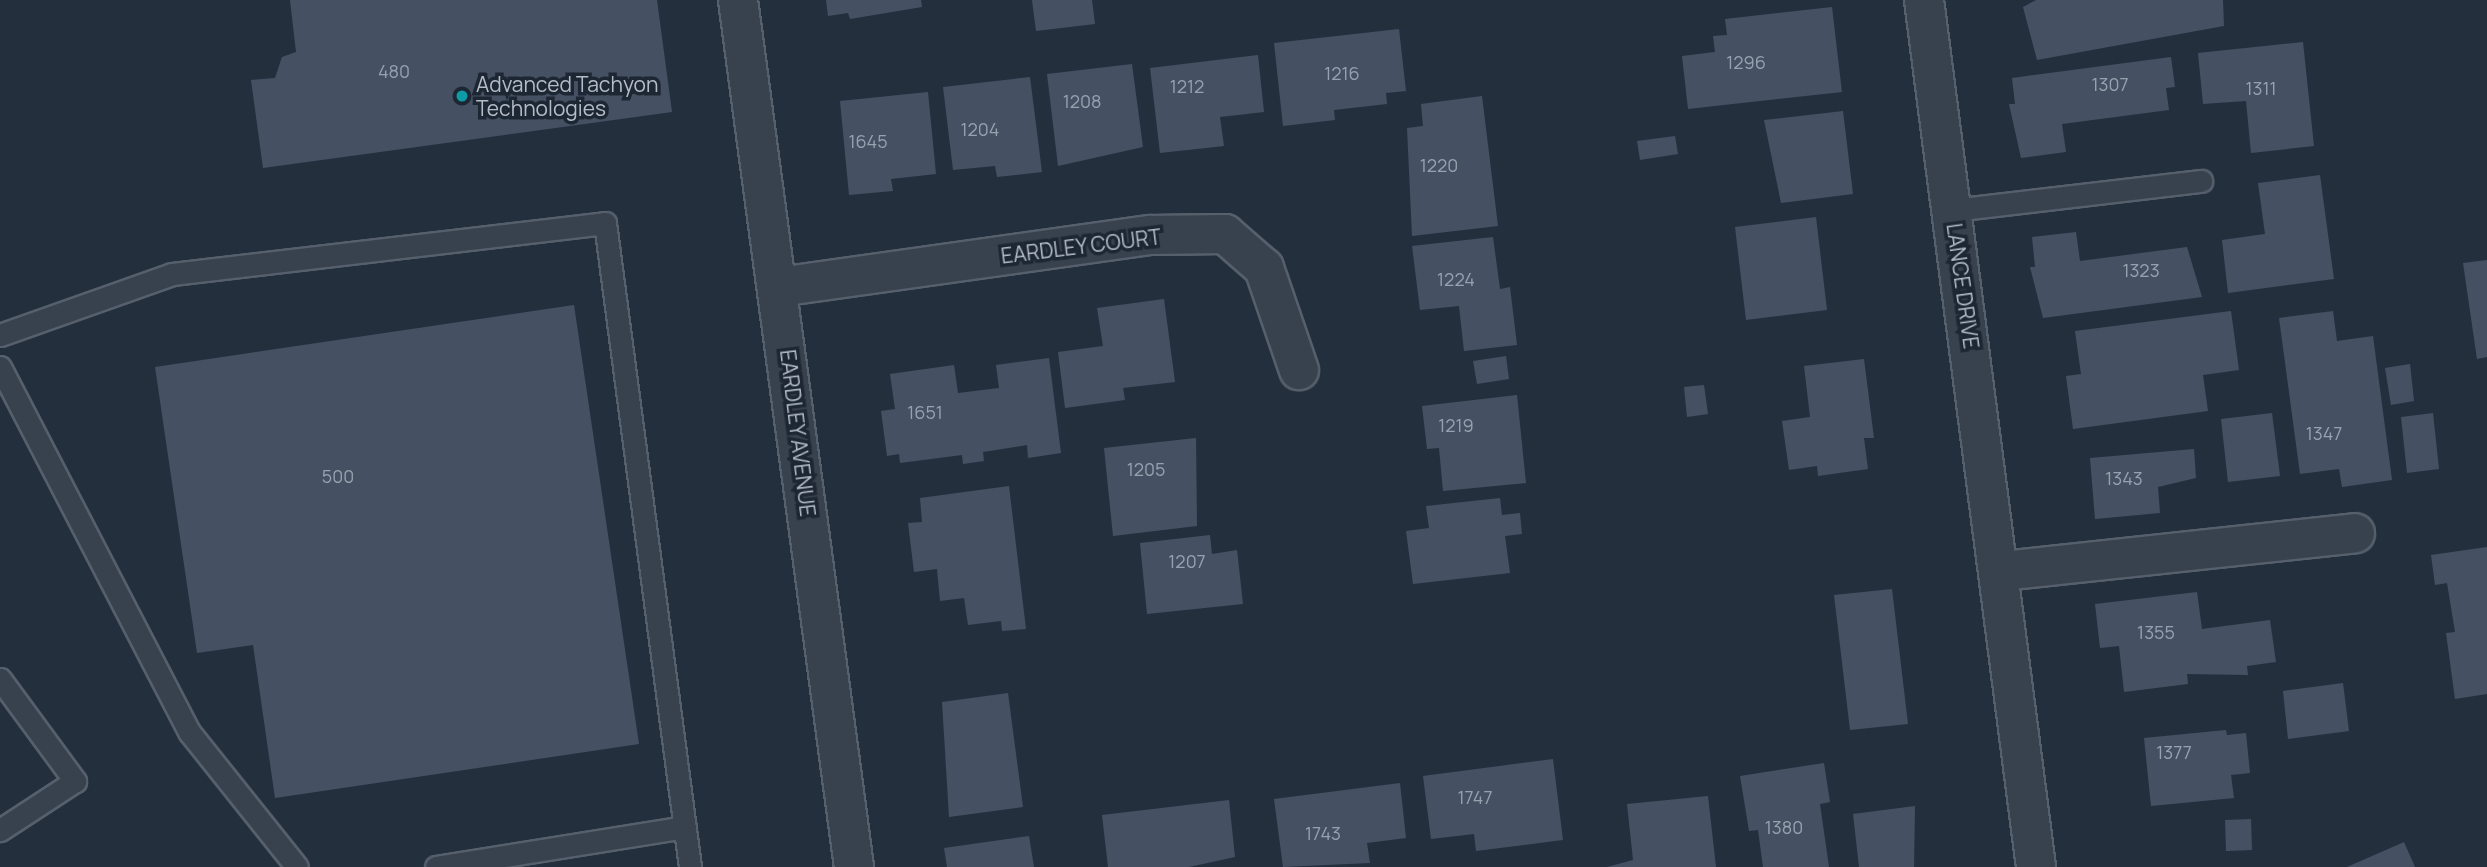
<!DOCTYPE html>
<style>
body{margin:0}
#map{position:relative;width:2487px;height:867px;overflow:hidden;background:#242f3e;font-family:Manrope,sans-serif}
div>[style]{position:absolute}
[style*='--x']{left:calc(var(--x)*1px);top:calc(var(--y)*1px);width:calc(var(--w)*1px);rotate:calc(var(--a)*1deg)}
.building>*{inset:0;background:#455162}
.roads{filter:drop-shadow(2px 0 #565f6c) drop-shadow(-2px 0 #565f6c) drop-shadow(0 2px #565f6c) drop-shadow(0 -2px #565f6c)}
.lane>*{height:21px;margin:-10.5px;padding:0 10.5px;transform-origin:10.5px;border-radius:10.5px;background:#38414e}
.street>*{height:38px;margin:-19px;padding:0 19px;transform-origin:19px;border-radius:19px;background:#38414e}
.dots>*{width:19px;height:19px;translate:-50% -50%;box-sizing:border-box;border:4px solid #1d2633;border-radius:50%}
span{translate:-50% -50%;white-space:nowrap;text-align:center;line-height:1.15;-webkit-text-stroke:7px #1d2633;paint-order:stroke}
.number-label{font-size:18px;color:#98a1af}
.number-label span{-webkit-text-stroke-width:0}
.poi-label{font-size:21px;color:#b4bcc9}
.left{translate:0 -50%;text-align:left}
.street-label{font-size:21px;color:#b4bcc9}
</style>
<div id="map">
<div class="building">
<i style="clip-path:polygon(290px 0,657px 0,672px 112px,263px 168px,251px 80px,275px 78px,282px 57px,296px 52px)"></i>
<i style="clip-path:polygon(826px 0,921px 0,922px 7px,850px 19px,848px 13px,828px 16px)"></i>
<i style="clip-path:polygon(1032px 0,1092px 0,1095px 24px,1036px 31px)"></i>
<i style="clip-path:polygon(2036px 0,2223px 0,2224px 26px,2037px 60px,2023px 7px)"></i>
<i style="clip-path:polygon(1832px 7px,1842px 92px,1688px 109px,1682px 56px,1715px 52px,1713px 36px,1727px 35px,1725px 19px)"></i>
<i style="clip-path:polygon(1399px 29px,1406px 91px,1386px 93px,1387px 104px,1334px 110px,1335px 120px,1283px 126px,1274px 43px)"></i>
<i style="clip-path:polygon(2303px 42px,2314px 146px,2251px 153px,2246px 101px,2203px 104px,2198px 53px)"></i>
<i style="clip-path:polygon(1258px 55px,1264px 112px,1220px 117px,1224px 146px,1160px 153px,1150px 68px)"></i>
<i style="clip-path:polygon(2171px 57px,2175px 87px,2166px 88px,2169px 110px,2062px 124px,2066px 152px,2021px 158px,2009px 104px,2015px 104px,2012px 78px)"></i>
<i style="clip-path:polygon(1132px 64px,1143px 147px,1058px 166px,1047px 74px)"></i>
<i style="clip-path:polygon(1030px 77px,1042px 172px,997px 177px,995px 166px,953px 170px,943px 87px)"></i>
<i style="clip-path:polygon(928px 92px,936px 174px,891px 179px,893px 191px,849px 195px,840px 101px)"></i>
<i style="clip-path:polygon(1482px 96px,1498px 226px,1412px 236px,1407px 128px,1423px 126px,1421px 104px)"></i>
<i style="clip-path:polygon(1843px 111px,1853px 194px,1781px 203px,1764px 120px)"></i>
<i style="clip-path:polygon(1675px 136px,1678px 154px,1640px 160px,1637px 141px)"></i>
<i style="clip-path:polygon(2320px 175px,2334px 279px,2228px 293px,2222px 240px,2265px 234px,2258px 183px)"></i>
<i style="clip-path:polygon(1816px 217px,1827px 310px,1746px 320px,1735px 227px)"></i>
<i style="clip-path:polygon(2076px 232px,2080px 261px,2187px 247px,2202px 297px,2043px 318px,2030px 267px,2035px 267px,2032px 237px)"></i>
<i style="clip-path:polygon(1493px 237px,1500px 289px,1510px 287px,1517px 345px,1464px 351px,1459px 306px,1420px 310px,1412px 246px)"></i>
<i style="clip-path:polygon(2487px 260px,2487px 357px,2477px 359px,2463px 263px)"></i>
<i style="clip-path:polygon(1164px 299px,1175px 382px,1123px 388px,1125px 400px,1065px 408px,1058px 352px,1103px 346px,1097px 308px)"></i>
<i style="clip-path:polygon(574px 305px,639px 744px,275px 798px,253px 645px,197px 653px,155px 367px)"></i>
<i style="clip-path:polygon(2231px 311px,2239px 370px,2203px 375px,2208px 411px,2073px 429px,2066px 376px,2081px 374px,2075px 331px)"></i>
<i style="clip-path:polygon(2333px 311px,2337px 341px,2373px 336px,2392px 480px,2342px 487px,2339px 469px,2300px 474px,2279px 318px)"></i>
<i style="clip-path:polygon(1506px 356px,1509px 379px,1477px 384px,1473px 361px)"></i>
<i style="clip-path:polygon(1049px 358px,1061px 453px,1028px 458px,1027px 445px,983px 452px,984px 461px,963px 464px,962px 455px,900px 463px,899px 454px,887px 456px,881px 411px,895px 409px,890px 374px,954px 365px,958px 393px,999px 388px,996px 365px)"></i>
<i style="clip-path:polygon(1864px 359px,1874px 438px,1864px 438px,1868px 469px,1818px 476px,1817px 466px,1789px 470px,1782px 421px,1810px 417px,1804px 366px)"></i>
<i style="clip-path:polygon(2410px 364px,2414px 401px,2391px 405px,2385px 368px)"></i>
<i style="clip-path:polygon(1704px 385px,1708px 414px,1687px 417px,1684px 387px)"></i>
<i style="clip-path:polygon(1517px 395px,1526px 483px,1443px 491px,1439px 448px,1427px 449px,1422px 406px)"></i>
<i style="clip-path:polygon(2272px 413px,2280px 476px,2228px 482px,2221px 419px)"></i>
<i style="clip-path:polygon(2433px 413px,2439px 469px,2407px 473px,2401px 417px)"></i>
<i style="clip-path:polygon(1196px 438px,1197px 526px,1113px 536px,1104px 448px)"></i>
<i style="clip-path:polygon(2194px 449px,2196px 478px,2158px 487px,2160px 513px,2095px 519px,2090px 458px)"></i>
<i style="clip-path:polygon(1009px 486px,1026px 629px,1002px 631px,1001px 621px,968px 625px,964px 598px,940px 601px,937px 569px,914px 572px,908px 523px,922px 522px,920px 498px)"></i>
<i style="clip-path:polygon(1500px 498px,1502px 515px,1520px 513px,1522px 534px,1505px 536px,1510px 573px,1413px 584px,1406px 531px,1429px 528px,1426px 506px)"></i>
<i style="clip-path:polygon(1210px 535px,1212px 554px,1237px 550px,1243px 604px,1147px 614px,1140px 543px)"></i>
<i style="clip-path:polygon(2487px 547px,2487px 694px,2455px 699px,2446px 633px,2455px 632px,2447px 583px,2435px 585px,2431px 555px)"></i>
<i style="clip-path:polygon(1892px 589px,1908px 724px,1850px 730px,1834px 595px)"></i>
<i style="clip-path:polygon(2197px 592px,2202px 629px,2270px 620px,2276px 662px,2247px 666px,2248px 675px,2187px 674px,2188px 684px,2124px 692px,2119px 646px,2100px 648px,2095px 604px)"></i>
<i style="clip-path:polygon(2343px 683px,2349px 731px,2288px 739px,2283px 691px)"></i>
<i style="clip-path:polygon(1008px 693px,1023px 807px,949px 817px,942px 702px)"></i>
<i style="clip-path:polygon(2226px 730px,2227px 735px,2246px 733px,2250px 773px,2231px 775px,2234px 798px,2151px 806px,2144px 738px)"></i>
<i style="clip-path:polygon(1553px 759px,1563px 840px,1476px 851px,1474px 834px,1431px 839px,1423px 776px)"></i>
<i style="clip-path:polygon(1824px 763px,1830px 802px,1820px 804px,1829px 867px,1763px 867px,1758px 830px,1749px 831px,1740px 776px)"></i>
<i style="clip-path:polygon(1400px 783px,1406px 838px,1367px 843px,1370px 863px,1283px 867px,1274px 799px)"></i>
<i style="clip-path:polygon(1708px 796px,1716px 867px,1607px 867px,1633px 860px,1627px 804px)"></i>
<i style="clip-path:polygon(1229px 800px,1235px 857px,1189px 867px,1108px 867px,1102px 815px)"></i>
<i style="clip-path:polygon(1915px 806px,1914px 867px,1859px 867px,1853px 814px)"></i>
<i style="clip-path:polygon(2251px 819px,2252px 850px,2226px 851px,2225px 820px)"></i>
<i style="clip-path:polygon(1029px 836px,1034px 867px,947px 867px,944px 848px)"></i>
<i style="clip-path:polygon(2404px 842px,2415px 867px,2347px 867px)"></i>
</div>
<div class="roads">
<div class="lane">
<i style="--x:1953;--y:210;--w:250;--a:-6.7"></i>
<i style="--x:0;--y:335;--w:182;--a:-19.5"></i>
<i style="--x:172;--y:274;--w:436;--a:-6.7"></i>
<i style="--x:605;--y:223;--w:650;--a:82.48"></i>
<i style="--x:0;--y:367;--w:412;--a:62.6"></i>
<i style="--x:190;--y:733;--w:171;--a:51.4"></i>
<i style="--x:0;--y:679;--w:127;--a:53.7"></i>
<i style="--x:75;--y:781;--w:90;--a:146.8"></i>
<i style="--x:436;--y:867;--w:252;--a:-9.1"></i>
</div>
<div class="street">
<i style="--x:738;--y:0;--w:875;--a:82.38"></i>
<i style="--x:1924;--y:0;--w:874;--a:82.64"></i>
<i style="--x:779;--y:287;--w:375;--a:-8"></i>
<i style="--x:1150;--y:235;--w:75;--a:-0.8"></i>
<i style="--x:1225;--y:234;--w:52;--a:41.1"></i>
<i style="--x:1264;--y:268;--w:108;--a:71.1"></i>
<i style="--x:2002;--y:571;--w:355;--a:-6.1"></i>
</div>
</div>
<div class="dots">
<i style="left:462px;top:96px;background:#0f9aa8"></i>
</div>
<div class="number-label">
<span style="left:1746px;top:62px">1296</span>
<span style="left:394px;top:71px">480</span>
<span style="left:1342px;top:73px">1216</span>
<span style="left:2110px;top:84px">1307</span>
<span style="left:1187px;top:86px">1212</span>
<span style="left:2261px;top:88px">1311</span>
<span style="left:1082px;top:101px">1208</span>
<span style="left:980px;top:129px">1204</span>
<span style="left:868px;top:141px">1645</span>
<span style="left:1439px;top:165px">1220</span>
<span style="left:2141px;top:270px">1323</span>
<span style="left:1456px;top:279px">1224</span>
<span style="left:925px;top:412px">1651</span>
<span style="left:1456px;top:425px">1219</span>
<span style="left:2324px;top:433px">1347</span>
<span style="left:1146px;top:469px">1205</span>
<span style="left:338px;top:476px">500</span>
<span style="left:2124px;top:478px">1343</span>
<span style="left:1187px;top:561px">1207</span>
<span style="left:2156px;top:632px">1355</span>
<span style="left:2174px;top:752px">1377</span>
<span style="left:1475px;top:797px">1747</span>
<span style="left:1784px;top:827px">1380</span>
<span style="left:1323px;top:833px">1743</span>
</div>
<div class="poi-label">
<span class="left" style="left:476px;top:96px">Advanced Tachyon<br>Technologies</span>
</div>
<div class="street-label">
<span style="left:1081px;top:246px;rotate:-7deg">EARDLEY COURT</span>
<span style="left:1963px;top:286px;rotate:82deg">LANCE DRIVE</span>
<span style="left:798px;top:433px;rotate:83deg">EARDLEY AVENUE</span>
</div>
</div>
